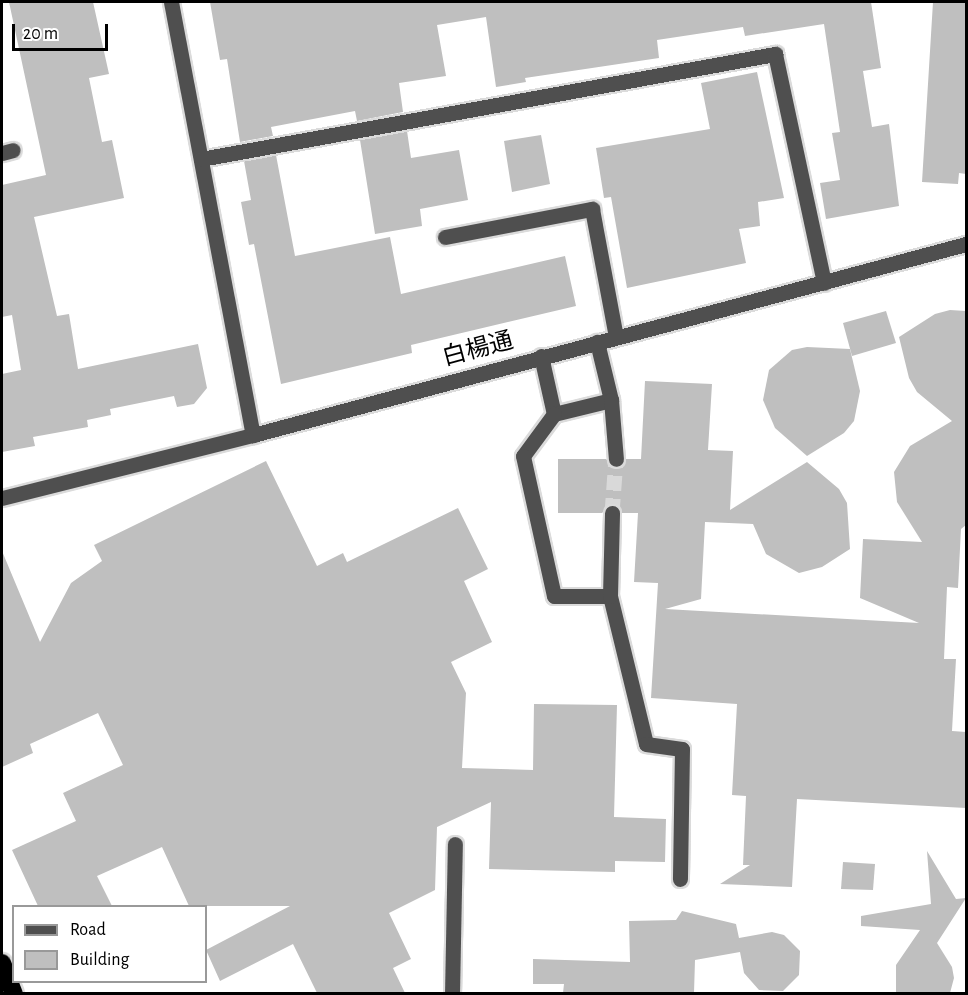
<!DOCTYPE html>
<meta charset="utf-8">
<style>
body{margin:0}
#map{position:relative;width:968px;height:995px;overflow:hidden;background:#fff;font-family:"Alegreya Sans","Noto Sans JP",sans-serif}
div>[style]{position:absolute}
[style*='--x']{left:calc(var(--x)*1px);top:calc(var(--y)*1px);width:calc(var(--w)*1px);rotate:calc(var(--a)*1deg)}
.building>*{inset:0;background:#bfbfbf}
.minor-tunnel>*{height:15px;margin-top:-7.5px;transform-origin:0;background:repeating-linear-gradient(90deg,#d9d9d9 0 15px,transparent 0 23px)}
.roads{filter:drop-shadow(2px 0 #dbdbdb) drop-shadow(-2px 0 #dbdbdb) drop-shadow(0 2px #dbdbdb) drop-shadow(0 -2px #dbdbdb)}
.minor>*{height:15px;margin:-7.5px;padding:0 7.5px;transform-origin:7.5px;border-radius:7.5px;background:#4f4f4f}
.highway>*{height:18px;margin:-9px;padding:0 9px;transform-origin:9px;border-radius:9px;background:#000}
span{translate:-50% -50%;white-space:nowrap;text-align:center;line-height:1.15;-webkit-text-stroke:5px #fff;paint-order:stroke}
.street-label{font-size:24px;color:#000}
.frame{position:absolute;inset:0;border:3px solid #000;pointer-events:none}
.legend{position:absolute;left:12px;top:905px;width:195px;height:78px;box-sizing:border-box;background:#fff;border:2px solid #999;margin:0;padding:8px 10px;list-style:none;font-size:18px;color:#000}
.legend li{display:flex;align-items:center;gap:12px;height:30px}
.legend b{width:30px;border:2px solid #999}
.scale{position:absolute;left:12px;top:24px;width:96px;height:27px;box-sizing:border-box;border:3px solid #000;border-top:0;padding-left:8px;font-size:18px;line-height:21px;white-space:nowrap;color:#000;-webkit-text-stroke:4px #fff;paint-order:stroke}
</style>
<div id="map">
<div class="building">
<i style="clip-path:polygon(9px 2px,93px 2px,109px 74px,89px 78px,102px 142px,112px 140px,124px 198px,34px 217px,57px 316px,69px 314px,78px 369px,198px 344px,207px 388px,194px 404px,177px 407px,174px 396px,110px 409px,111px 415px,87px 420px,88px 427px,33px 437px,35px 446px,2px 452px,2px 374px,21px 370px,12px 315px,2px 317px,2px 185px,46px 175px)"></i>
<i style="clip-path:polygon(210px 2px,871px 2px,881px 68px,863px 71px,872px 127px,889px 124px,899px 206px,826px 219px,820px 183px,840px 180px,832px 133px,840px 132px,824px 24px,745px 36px,743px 27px,657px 40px,659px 58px,525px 78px,526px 82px,496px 87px,486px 17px,437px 25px,446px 76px,399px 83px,403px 112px,357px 121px,355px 111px,271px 127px,273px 136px,240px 142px,227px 59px,220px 60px)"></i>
<i style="clip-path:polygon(933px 2px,966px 2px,966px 174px,959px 173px,958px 184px,922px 182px)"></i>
<i style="clip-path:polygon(757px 72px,784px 198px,758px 202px,760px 226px,739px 229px,746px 263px,627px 288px,611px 197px,604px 198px,596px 148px,710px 129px,701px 83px)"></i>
<i style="clip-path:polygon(407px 131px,411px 158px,459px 150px,468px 200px,420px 209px,422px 226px,375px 234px,360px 140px)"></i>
<i style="clip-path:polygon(541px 135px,550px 184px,512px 192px,504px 141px)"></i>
<i style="clip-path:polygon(276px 155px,295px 256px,390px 237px,401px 294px,565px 256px,576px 306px,411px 345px,412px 353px,281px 384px,254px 244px,249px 245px,241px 202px,251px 200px,244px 161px)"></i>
<i style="clip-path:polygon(950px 310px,966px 311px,966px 525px,961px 529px,958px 588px,947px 587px,944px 659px,956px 659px,952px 731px,966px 732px,966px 808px,797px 799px,792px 887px,720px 884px,750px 865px,743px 865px,746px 796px,732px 795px,737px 704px,651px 698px,658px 583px,634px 582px,638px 513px,622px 513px,612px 503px,602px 513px,558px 513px,558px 459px,606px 459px,616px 469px,626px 459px,641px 459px,645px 381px,712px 384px,708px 450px,733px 451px,730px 510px,807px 462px,839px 489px,847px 503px,850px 549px,822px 567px,799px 573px,766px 554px,753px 524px,705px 522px,701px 599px,665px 609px,919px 623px,860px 598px,863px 539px,922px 542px,897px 502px,894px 472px,910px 446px,952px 421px,917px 392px,909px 378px,899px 337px,935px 314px)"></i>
<i style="clip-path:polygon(886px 311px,896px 343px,852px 356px,843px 323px)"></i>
<i style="clip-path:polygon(807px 347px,850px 349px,860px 391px,854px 421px,844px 433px,807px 456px,775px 428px,763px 400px,769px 370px,792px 350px)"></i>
<i style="clip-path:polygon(266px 461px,317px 566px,343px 553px,347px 562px,458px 508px,488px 569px,464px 581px,492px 642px,451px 662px,466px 693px,462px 768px,533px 770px,534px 704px,617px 705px,614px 817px,666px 819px,665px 862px,615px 861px,615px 872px,489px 869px,491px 802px,437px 827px,435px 890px,389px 913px,411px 959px,393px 968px,405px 993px,317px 993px,293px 944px,220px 981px,206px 950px,290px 906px,189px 906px,162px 847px,97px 876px,112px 906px,38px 906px,12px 850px,76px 821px,63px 793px,123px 765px,98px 713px,30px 744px,33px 753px,2px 767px,2px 551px,40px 642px,71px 583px,102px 561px,94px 545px)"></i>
<i style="clip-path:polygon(927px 851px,956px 899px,966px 898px,937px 943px,952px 967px,954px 978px,950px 993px,896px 993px,896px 965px,920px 930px,861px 926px,861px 916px,931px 904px)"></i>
<i style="clip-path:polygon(843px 862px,875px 864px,873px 890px,841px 889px)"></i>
<i style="clip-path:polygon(682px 911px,736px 924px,739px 938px,772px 932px,784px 935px,800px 951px,799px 975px,783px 991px,759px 990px,744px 973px,740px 952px,695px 960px,694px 993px,563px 993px,564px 984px,533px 984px,533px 959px,630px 962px,629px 921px,676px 920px)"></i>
</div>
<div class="minor-tunnel">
<i style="--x:612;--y:513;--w:54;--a:-85.8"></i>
</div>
<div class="roads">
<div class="minor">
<i style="--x:171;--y:2;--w:441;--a:79.3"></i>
<i style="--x:2;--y:153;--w:11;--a:-15"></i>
<i style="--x:201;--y:159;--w:584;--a:-10.37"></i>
<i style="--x:775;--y:54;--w:234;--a:77.9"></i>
<i style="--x:445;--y:237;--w:150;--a:-10.8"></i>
<i style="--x:592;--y:209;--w:130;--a:79.4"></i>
<i style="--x:541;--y:356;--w:59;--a:77.4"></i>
<i style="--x:554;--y:414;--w:59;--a:-13.8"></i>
<i style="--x:611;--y:400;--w:60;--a:-103.6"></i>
<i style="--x:611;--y:400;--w:59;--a:85.2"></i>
<i style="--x:554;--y:414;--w:52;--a:126.4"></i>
<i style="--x:523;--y:456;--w:143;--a:77.5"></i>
<i style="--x:554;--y:596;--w:56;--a:0"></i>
<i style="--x:610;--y:596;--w:152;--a:76.3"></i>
<i style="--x:646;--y:744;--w:36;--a:8"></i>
<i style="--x:682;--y:749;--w:130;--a:90.9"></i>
<i style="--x:2;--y:498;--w:259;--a:-14.1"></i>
<i style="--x:253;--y:435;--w:738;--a:-15"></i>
<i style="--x:610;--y:596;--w:83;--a:-88.6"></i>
<i style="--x:452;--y:994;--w:150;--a:-88.9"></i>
</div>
<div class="highway">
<i style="--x:2;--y:963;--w:33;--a:69"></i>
</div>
</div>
<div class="street-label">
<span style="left:478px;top:350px;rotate:-15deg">白楊通</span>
</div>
<div class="frame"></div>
<ul class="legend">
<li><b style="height:8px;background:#4f4f4f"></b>Road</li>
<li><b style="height:16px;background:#bfbfbf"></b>Building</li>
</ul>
<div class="scale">20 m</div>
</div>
